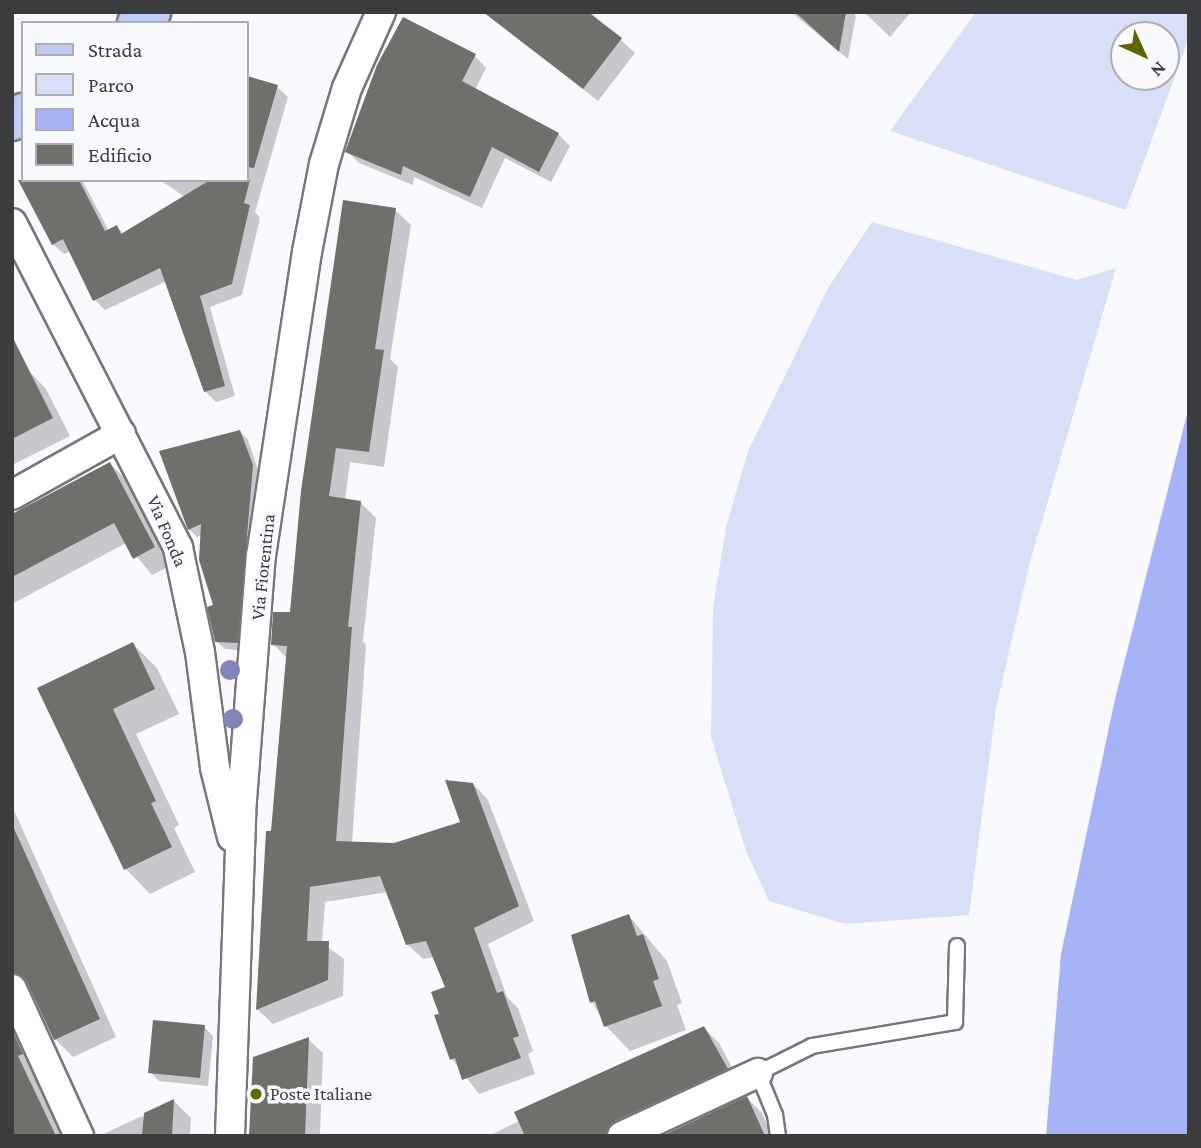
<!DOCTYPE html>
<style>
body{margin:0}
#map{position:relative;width:1201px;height:1148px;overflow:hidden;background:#f9fafe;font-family:"Crimson Pro",serif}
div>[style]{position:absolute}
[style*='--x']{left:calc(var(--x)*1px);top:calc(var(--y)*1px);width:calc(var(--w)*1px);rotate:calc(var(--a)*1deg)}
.green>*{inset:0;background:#d8dff7}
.water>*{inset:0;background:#a6b4f7}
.shadow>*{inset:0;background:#0003}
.building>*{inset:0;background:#6f706b}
.roads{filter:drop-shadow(2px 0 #76777c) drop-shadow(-2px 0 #76777c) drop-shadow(0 2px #76777c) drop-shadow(0 -2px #76777c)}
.service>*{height:14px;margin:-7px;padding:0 7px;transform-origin:7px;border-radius:7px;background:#fff}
.minor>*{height:28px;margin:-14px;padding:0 14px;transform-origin:14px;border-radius:14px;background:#fff}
.primary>*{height:38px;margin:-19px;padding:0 19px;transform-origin:19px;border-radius:19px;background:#c1cbf7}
.trees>*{width:20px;height:20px;margin:-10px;border-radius:50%;background:#8384b8}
.dots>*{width:19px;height:19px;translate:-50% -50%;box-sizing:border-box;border:4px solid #f9fafe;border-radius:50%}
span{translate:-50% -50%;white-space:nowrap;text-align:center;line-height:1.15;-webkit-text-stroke:7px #f9fafe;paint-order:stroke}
.street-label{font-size:19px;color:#3b3c3e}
.poi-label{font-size:19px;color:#3b3c3e}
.left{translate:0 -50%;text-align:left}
.frame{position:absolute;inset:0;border:14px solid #3b3c3e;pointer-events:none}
.legend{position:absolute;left:21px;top:21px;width:228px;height:161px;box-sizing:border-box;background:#f9fafe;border:2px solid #adaeb1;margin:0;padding:9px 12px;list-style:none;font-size:21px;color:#3b3c3e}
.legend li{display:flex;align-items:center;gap:14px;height:35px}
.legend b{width:35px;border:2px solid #adaeb1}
.north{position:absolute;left:1110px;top:21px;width:70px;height:70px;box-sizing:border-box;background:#f9fafe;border:2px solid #adaeb1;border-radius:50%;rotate:135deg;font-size:19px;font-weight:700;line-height:28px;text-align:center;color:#3b3c3e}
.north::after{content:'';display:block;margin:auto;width:24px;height:32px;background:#606501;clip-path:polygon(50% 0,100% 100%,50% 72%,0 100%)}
</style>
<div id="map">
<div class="green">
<i style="clip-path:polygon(evenodd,976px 12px,1189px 12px,1189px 38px,1126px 210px,890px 131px,976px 12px,1124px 35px,1166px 35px,1166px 77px,1124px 77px,1124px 35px)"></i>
<i style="clip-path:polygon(872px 222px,1077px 280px,1116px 268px,1029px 566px,996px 708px,969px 915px,845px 924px,769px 901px,746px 851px,711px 737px,713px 608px,726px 527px,748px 451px,828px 288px)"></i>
</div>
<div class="water">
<i style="clip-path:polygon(1189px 406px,1189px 1136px,1046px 1136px,1061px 954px,1115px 699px)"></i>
</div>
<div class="shadow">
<i style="clip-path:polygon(510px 12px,590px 12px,635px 53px,598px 101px,501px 24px)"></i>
<i style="clip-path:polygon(791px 12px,852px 12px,856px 16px,848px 59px)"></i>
<i style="clip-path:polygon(864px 12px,911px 12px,890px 37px)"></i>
<i style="clip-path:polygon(475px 56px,486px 68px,475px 90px,558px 134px,570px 146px,551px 182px,505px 158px,482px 208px,414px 177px,413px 185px,359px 163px,347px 151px)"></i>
<i style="clip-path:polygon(247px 78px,277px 87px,288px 97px,255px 212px,260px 218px,242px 295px,210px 307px,235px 396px,216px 402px,205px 391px,167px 281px,105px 310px,95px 300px,71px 251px,64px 254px,53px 244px,29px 180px,82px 180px,109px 231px,117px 227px,124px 234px,185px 197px,160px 180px,247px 180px)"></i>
<i style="clip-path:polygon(395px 210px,411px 225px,390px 359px,398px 367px,384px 467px,350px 462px,345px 500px,361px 503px,376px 518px,363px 641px,366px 645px,352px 843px,394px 845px,463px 823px,473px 784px,488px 800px,534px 921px,488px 944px,507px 997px,518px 1008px,533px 1051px,528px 1054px,535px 1074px,479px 1094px,452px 1059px,441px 1015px,447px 988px,435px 957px,423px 959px,407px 944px,388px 892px,325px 902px,322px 943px,344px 959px,343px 996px,273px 1024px,257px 1009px,288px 659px,273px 644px,291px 614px)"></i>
<i style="clip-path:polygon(29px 371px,46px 389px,70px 436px,12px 465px,12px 380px)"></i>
<i style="clip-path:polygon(240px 432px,248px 440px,260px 475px,245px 651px,225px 649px,216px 641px,216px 605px,202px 535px,197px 537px,189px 529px)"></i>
<i style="clip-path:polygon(110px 464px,128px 481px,172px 565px,152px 575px,126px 543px,12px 604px,12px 516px)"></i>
<i style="clip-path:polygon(133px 644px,157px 668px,179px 714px,136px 734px,179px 825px,174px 828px,195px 872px,150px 894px,126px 869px,40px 689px)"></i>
<i style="clip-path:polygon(12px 806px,116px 1037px,73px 1057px,55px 1039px,32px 992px,23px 991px,40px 1072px,35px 1074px,64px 1136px,12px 1136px)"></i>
<i style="clip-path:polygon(629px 916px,667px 961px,682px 1003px,677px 1005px,686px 1030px,630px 1051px,606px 1026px,592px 1002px,573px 936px)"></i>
<i style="clip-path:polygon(204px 1027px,213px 1036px,208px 1086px,159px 1081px,150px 1072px)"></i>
<i style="clip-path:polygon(704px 1028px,719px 1043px,741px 1084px,629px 1136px,489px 1136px)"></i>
<i style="clip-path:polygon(308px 1039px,323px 1053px,320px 1136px,251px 1136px)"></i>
<i style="clip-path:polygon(747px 1098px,762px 1113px,772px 1136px,666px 1136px)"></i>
<i style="clip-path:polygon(174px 1101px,191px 1118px,190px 1136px,99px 1136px,142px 1116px,145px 1119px)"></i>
</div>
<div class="building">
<i style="clip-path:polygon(483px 12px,588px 12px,622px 38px,583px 89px)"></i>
<i style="clip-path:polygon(795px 12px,846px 12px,839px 52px)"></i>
<i style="clip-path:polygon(403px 17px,476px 54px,462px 81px,559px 133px,539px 172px,492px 147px,470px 197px,403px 166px,401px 175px,345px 152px,377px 65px)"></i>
<i style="clip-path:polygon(247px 76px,278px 85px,254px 168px,247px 167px)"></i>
<i style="clip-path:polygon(18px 180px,79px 180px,105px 231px,117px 225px,121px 234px,210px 180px,250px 180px,244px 203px,250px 205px,232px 284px,200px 296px,225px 386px,204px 392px,160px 268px,93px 301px,63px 239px,52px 245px)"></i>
<i style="clip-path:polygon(343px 200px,396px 208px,375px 349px,384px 350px,369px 452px,336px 448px,329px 496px,361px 501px,348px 627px,352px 627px,336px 841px,394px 843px,460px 822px,445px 780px,473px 783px,519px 906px,474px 928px,497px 993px,503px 991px,519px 1036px,513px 1038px,521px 1058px,462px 1080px,455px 1058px,450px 1060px,434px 1015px,439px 1014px,431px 992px,445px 987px,426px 941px,406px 945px,380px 876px,310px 887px,307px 941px,329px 941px,328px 980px,256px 1010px,266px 831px,271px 831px,287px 646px,271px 645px,273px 612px,290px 612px,301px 491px)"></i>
<i style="clip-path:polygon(12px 336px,53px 418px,12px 439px)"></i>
<i style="clip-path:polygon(240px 430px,253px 465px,238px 643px,215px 642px,207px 607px,213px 605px,199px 560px,201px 524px,188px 530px,159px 451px)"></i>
<i style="clip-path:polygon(110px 462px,155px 547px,133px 559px,114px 523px,12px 577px,12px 514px)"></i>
<i style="clip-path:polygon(133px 642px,155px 689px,113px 709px,156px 801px,151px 803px,172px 847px,124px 870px,37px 688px)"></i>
<i style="clip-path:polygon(12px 824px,100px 1019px,54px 1040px,27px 982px,12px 973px)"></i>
<i style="clip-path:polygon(629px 914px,637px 936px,643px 934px,659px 979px,653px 981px,662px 1006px,604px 1027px,595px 1001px,590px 1003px,571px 935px)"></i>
<i style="clip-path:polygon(153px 1020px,205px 1025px,200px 1078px,148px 1073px)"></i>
<i style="clip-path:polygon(704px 1026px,728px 1069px,615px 1121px,606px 1136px,525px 1136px,514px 1112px)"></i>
<i style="clip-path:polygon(12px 1030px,23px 1054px,18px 1056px,56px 1136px,12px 1136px)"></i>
<i style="clip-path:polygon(309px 1037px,305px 1136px,249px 1136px,253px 1057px)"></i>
<i style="clip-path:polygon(747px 1096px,765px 1136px,662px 1136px)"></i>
<i style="clip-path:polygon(174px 1099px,172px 1136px,142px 1136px,144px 1113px)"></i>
</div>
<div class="roads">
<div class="service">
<i style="--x:778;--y:1136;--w:21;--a:-98"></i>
<i style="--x:775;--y:1115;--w:45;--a:-112"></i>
<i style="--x:758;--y:1073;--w:60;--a:-26.6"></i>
<i style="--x:812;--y:1046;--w:145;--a:-9.5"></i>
<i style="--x:955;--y:1022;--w:76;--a:-88.5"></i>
</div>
<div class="minor">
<i style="--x:12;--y:223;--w:365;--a:62.9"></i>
<i style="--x:178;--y:548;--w:106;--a:78.1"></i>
<i style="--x:200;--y:652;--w:117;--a:82.6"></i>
<i style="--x:215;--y:768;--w:71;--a:76.2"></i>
<i style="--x:12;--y:495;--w:125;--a:-29.2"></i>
<i style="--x:12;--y:989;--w:162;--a:65.5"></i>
<i style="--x:230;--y:1136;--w:323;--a:-88"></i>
<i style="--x:241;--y:813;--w:258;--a:-85.6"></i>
<i style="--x:261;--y:556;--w:307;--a:-81.4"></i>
<i style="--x:307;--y:252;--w:90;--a:-79.1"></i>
<i style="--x:324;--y:164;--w:79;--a:-73.2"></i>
<i style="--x:347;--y:88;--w:83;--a:-65.9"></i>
<i style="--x:622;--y:1136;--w:150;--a:-24.9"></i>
</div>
<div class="primary">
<i style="--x:137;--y:23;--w:18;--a:-38"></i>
<i style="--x:12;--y:121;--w:14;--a:-36"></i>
</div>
</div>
<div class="trees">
<i style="left:230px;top:670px"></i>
<i style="left:233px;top:719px"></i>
</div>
<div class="dots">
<i style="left:256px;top:1094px;background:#606501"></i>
</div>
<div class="street-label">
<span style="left:167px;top:531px;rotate:67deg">Via Fonda</span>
<span style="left:263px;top:567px;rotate:-84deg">Via Fiorentina</span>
</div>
<div class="poi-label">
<span class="left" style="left:270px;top:1094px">Poste Italiane</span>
</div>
<div class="frame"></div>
<ul class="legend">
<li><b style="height:9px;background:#c1cbf7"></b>Strada</li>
<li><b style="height:19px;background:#d8dff7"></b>Parco</li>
<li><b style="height:19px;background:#a6b4f7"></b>Acqua</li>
<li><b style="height:19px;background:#6f706b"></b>Edificio</li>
</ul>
<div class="north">N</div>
</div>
